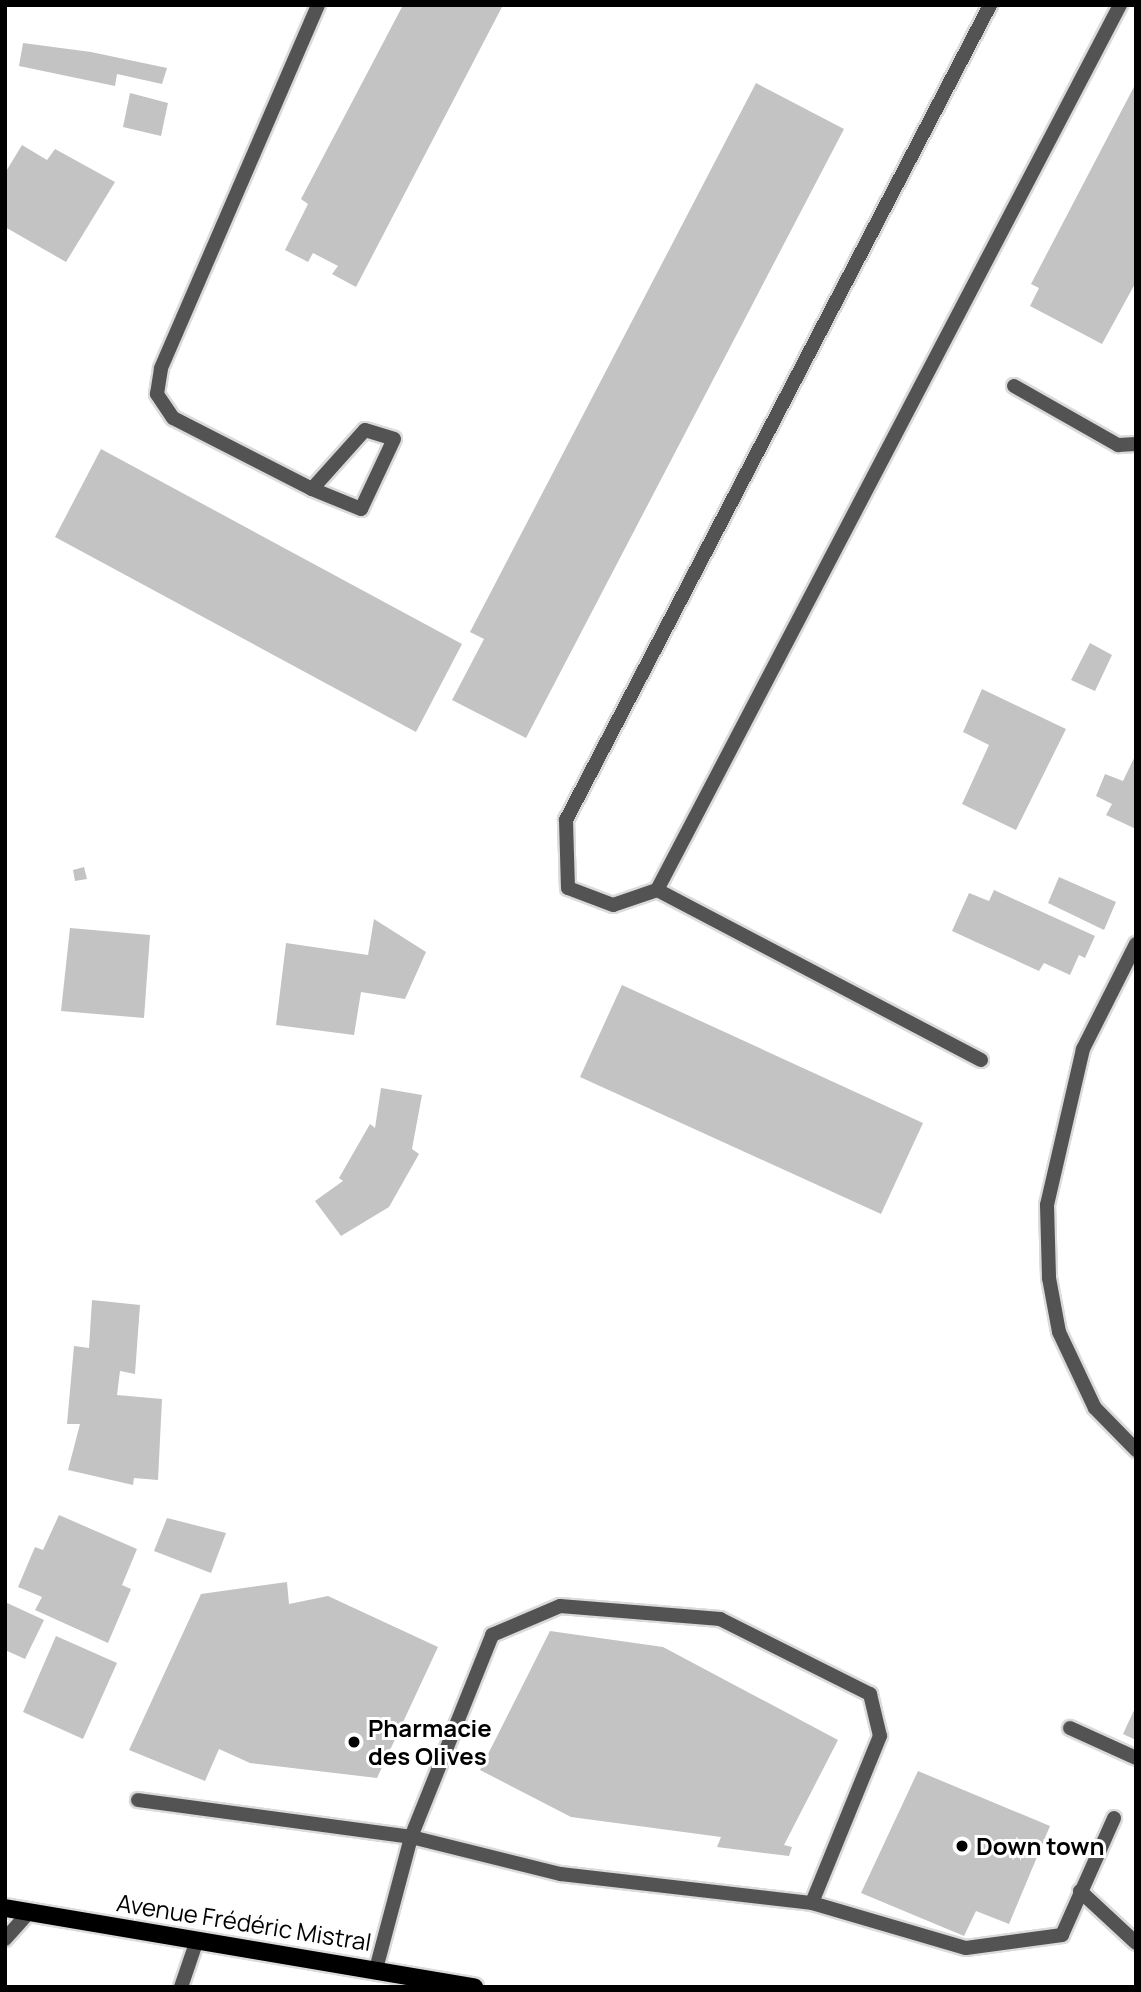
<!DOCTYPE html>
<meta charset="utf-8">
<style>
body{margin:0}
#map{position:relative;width:1141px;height:1992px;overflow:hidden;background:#fff;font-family:Manrope,sans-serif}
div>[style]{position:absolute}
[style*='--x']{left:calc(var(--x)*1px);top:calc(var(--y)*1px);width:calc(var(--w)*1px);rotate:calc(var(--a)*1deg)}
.building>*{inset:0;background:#c3c3c3}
.roads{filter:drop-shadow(2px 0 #dbdbdb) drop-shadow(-2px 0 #dbdbdb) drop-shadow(0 2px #dbdbdb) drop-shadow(0 -2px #dbdbdb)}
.lane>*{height:14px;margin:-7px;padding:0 7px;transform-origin:7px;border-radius:7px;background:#535353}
.primary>*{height:18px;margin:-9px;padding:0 9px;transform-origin:9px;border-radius:9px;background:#000}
.dots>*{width:19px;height:19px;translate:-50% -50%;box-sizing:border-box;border:4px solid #fff;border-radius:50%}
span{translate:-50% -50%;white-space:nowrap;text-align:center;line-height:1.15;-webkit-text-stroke:6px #fff;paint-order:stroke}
.poi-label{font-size:24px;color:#000;font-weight:700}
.left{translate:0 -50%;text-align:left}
.street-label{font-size:24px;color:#000}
.frame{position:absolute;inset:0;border:7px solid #000;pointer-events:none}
</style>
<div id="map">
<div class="building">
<i style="clip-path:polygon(403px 5px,503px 5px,356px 287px,332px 274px,338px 266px,313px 253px,308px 262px,285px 250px,308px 204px,301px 199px)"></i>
<i style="clip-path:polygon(23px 43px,91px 52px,167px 68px,162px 84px,117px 74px,115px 86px,19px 66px)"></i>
<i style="clip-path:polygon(756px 83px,844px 129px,526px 738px,452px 700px,484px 639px,470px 632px)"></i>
<i style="clip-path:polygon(1136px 83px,1136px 282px,1102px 344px,1030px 306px,1039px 288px,1031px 284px)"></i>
<i style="clip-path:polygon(130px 93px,168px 103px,161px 136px,123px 127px)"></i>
<i style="clip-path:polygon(22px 145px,47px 160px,55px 149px,115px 182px,66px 262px,5px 227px,5px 173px)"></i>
<i style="clip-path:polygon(101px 449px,462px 644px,416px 732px,55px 537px)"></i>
<i style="clip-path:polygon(1090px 643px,1112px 655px,1095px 691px,1071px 680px)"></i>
<i style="clip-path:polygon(982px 689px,1066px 729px,1016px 830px,962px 804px,989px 745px,963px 732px)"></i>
<i style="clip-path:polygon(1136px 754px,1136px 829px,1106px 815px,1112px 804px,1096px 796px,1105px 774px,1123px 781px)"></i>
<i style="clip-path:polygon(84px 867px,87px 879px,75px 881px,73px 870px)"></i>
<i style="clip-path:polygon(1059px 877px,1116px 902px,1104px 930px,1048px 903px)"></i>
<i style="clip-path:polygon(994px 890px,1095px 936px,1085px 958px,1079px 955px,1070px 975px,1044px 963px,1039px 971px,952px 931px,969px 893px,989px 901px)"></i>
<i style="clip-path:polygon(374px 919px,426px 952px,405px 999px,361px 992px,354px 1035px,276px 1025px,286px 943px,368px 955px)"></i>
<i style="clip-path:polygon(70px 928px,150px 935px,144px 1018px,61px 1011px)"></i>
<i style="clip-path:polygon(622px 985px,923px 1123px,881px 1214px,580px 1077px)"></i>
<i style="clip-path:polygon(381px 1088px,422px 1095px,412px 1149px,419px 1154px,389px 1207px,341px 1236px,315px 1201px,343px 1181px,339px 1178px,370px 1124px,375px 1128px)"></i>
<i style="clip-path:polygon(92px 1300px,140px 1305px,135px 1374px,120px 1371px,117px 1395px,162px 1399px,158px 1480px,134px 1478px,133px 1485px,68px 1470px,80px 1424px,67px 1424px,74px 1346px,89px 1348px)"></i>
<i style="clip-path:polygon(59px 1515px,137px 1549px,122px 1585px,131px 1589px,108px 1643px,35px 1610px,42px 1597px,18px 1587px,35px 1547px,43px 1550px)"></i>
<i style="clip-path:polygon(167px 1518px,226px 1533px,211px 1573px,154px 1551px)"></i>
<i style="clip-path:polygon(287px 1582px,289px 1604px,328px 1596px,438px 1647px,377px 1778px,250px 1763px,219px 1749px,205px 1781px,129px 1750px,201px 1594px)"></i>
<i style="clip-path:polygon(5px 1602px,44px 1620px,25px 1659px,5px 1650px)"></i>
<i style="clip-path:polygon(550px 1631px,663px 1647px,838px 1740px,784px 1845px,792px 1847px,789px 1856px,717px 1847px,721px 1837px,571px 1817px,480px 1770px)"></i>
<i style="clip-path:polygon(56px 1636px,117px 1663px,83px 1739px,23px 1712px)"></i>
<i style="clip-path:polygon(1136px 1706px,1136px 1740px,1123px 1734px)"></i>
<i style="clip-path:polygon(918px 1771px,1050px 1826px,1009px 1924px,976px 1911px,964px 1936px,861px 1893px)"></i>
</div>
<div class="roads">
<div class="lane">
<i style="--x:1014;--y:386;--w:120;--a:29.6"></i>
<i style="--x:1118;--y:445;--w:18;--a:-3"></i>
<i style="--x:312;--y:489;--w:79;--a:-48.1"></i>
<i style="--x:365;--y:430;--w:30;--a:17"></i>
<i style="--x:394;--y:439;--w:77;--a:115.2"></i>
<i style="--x:361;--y:509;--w:53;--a:-157.8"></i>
<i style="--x:312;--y:489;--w:156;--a:-152.9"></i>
<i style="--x:173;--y:418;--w:29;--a:-124"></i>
<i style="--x:157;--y:394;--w:26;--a:-81"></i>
<i style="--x:161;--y:368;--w:395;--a:-66.6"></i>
<i style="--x:657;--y:890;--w:999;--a:-62.38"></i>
<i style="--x:1136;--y:944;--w:118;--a:116.8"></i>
<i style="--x:1083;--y:1049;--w:160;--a:103"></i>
<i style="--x:1047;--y:1205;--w:73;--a:88.4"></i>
<i style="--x:1049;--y:1278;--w:55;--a:79.5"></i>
<i style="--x:1059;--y:1332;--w:84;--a:64.7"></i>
<i style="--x:1095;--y:1408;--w:59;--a:45.7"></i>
<i style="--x:981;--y:1060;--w:366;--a:-152.3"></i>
<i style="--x:657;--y:890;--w:46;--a:161.2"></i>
<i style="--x:613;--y:905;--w:48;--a:-159.3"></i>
<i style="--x:568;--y:888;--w:68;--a:-91.7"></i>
<i style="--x:566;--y:820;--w:919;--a:-62.51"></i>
<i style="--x:1070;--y:1728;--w:72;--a:24.4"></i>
<i style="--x:138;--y:1800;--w:275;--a:7.7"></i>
<i style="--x:411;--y:1837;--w:154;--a:13.9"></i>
<i style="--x:561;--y:1874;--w:253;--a:6.6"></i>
<i style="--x:812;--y:1903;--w:160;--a:16.3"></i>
<i style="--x:966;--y:1948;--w:97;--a:-7.7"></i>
<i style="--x:1062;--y:1935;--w:128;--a:-66"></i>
<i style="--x:1080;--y:1891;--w:76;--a:42.9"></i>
<i style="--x:5;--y:1939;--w:36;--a:-48"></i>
<i style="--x:376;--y:1969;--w:137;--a:-75.1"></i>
<i style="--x:411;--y:1837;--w:218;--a:-68.1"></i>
<i style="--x:492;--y:1635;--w:74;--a:-23.1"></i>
<i style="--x:560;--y:1606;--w:161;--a:4.6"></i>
<i style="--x:720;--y:1619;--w:168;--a:26.6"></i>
<i style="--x:870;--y:1694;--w:43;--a:76.6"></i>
<i style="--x:880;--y:1736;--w:180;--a:112.2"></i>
<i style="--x:181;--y:1987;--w:50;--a:-71.2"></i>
</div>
<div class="primary">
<i style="--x:5;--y:1908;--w:476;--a:9.6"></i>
</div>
</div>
<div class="dots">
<i style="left:354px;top:1742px;background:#000"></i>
<i style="left:962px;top:1846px;background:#000"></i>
</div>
<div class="poi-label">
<span class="left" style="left:368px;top:1742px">Pharmacie<br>des Olives</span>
<span class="left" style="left:976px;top:1846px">Down town</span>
</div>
<div class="street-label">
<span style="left:244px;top:1922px;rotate:9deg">Avenue Frédéric Mistral</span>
</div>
<div class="frame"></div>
</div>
